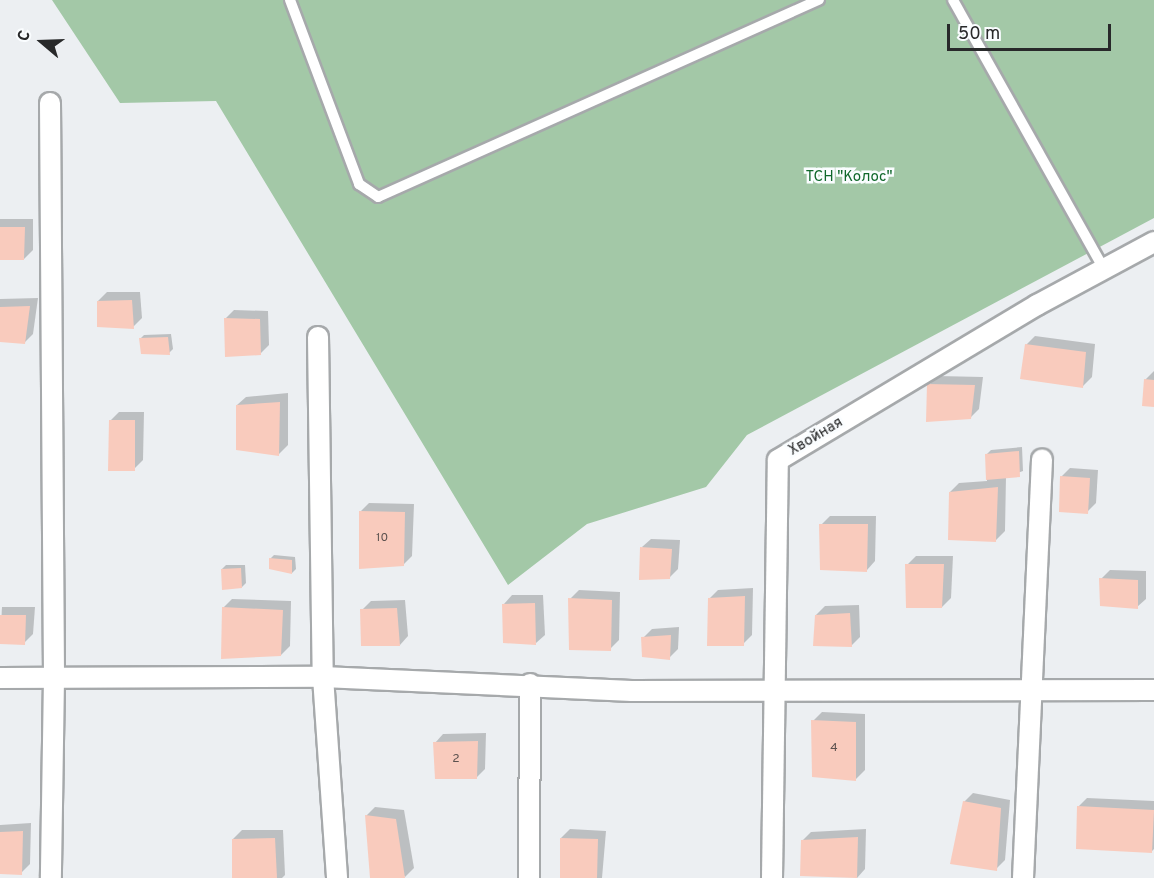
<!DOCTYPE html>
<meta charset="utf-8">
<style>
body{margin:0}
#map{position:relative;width:1154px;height:878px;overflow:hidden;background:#eceff2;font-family:Overpass,sans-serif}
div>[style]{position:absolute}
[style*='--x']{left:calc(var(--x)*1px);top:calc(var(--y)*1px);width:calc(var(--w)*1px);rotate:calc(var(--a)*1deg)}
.green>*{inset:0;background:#a3c8a7}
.shadow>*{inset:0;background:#0003}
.building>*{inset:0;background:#f9cbbd}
.roads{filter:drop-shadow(2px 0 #a6a9ab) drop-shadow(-2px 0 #a6a9ab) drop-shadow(0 2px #a6a9ab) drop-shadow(0 -2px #a6a9ab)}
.lane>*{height:10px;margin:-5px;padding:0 5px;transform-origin:5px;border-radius:5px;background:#fff}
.street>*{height:20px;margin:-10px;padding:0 10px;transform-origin:10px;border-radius:10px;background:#fff}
span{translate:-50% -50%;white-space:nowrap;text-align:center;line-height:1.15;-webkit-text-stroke:5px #fafdff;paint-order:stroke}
.number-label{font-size:12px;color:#5c524f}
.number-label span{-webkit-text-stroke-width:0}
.park-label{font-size:15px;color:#10682b}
.street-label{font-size:15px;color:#28292a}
.north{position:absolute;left:12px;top:12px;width:60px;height:60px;-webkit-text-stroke:4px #fafdff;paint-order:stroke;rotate:289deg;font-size:16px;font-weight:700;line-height:24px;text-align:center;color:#28292a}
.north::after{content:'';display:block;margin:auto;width:21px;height:27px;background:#28292a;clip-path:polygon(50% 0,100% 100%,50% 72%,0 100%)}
.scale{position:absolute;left:947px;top:24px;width:164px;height:27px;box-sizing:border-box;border:3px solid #28292a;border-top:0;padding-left:8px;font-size:18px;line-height:21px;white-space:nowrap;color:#28292a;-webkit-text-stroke:4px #fafdff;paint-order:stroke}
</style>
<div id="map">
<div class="green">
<i style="clip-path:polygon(52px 0,1154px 0,1154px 218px,747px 435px,706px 487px,587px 524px,508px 585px,216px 101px,120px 103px)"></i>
</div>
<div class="shadow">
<i style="clip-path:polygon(0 219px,33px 219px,33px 250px,24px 259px,0 258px)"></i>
<i style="clip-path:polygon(107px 292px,140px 292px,142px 318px,133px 327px,98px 301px)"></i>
<i style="clip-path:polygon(38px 298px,33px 334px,24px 343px,0 340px,0 299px)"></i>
<i style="clip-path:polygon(234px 310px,268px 311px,269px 345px,260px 354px,225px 319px)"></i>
<i style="clip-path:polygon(171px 334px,173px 349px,169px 353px,140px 339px,144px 335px)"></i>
<i style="clip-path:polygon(1035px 336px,1095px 344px,1092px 377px,1083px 386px,1026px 345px)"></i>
<i style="clip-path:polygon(1154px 371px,1154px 405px,1145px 380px)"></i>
<i style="clip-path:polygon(938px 376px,983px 377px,979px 409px,970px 418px,929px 385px)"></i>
<i style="clip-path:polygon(288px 393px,288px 445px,279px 454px,237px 405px,246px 397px)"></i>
<i style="clip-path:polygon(119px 412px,144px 412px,143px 460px,134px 469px,110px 421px)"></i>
<i style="clip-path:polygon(1022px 447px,1023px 471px,1006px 477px,1005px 531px,996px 540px,950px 492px,959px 483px,987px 481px,987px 454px,991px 450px)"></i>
<i style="clip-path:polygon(1070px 468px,1098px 470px,1096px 503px,1087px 512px,1061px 477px)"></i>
<i style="clip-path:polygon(369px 503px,414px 504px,412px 556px,403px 565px,360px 512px)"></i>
<i style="clip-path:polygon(830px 516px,876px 516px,875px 561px,867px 570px,821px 525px)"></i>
<i style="clip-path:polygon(651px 539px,680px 540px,678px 569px,669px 578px,642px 547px)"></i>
<i style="clip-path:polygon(274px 555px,295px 557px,296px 569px,292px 573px,270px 559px)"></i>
<i style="clip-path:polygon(916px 556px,953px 556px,951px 598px,942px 607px,907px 565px)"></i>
<i style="clip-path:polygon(226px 565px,245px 565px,246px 583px,242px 587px,222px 569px)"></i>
<i style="clip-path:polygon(1110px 570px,1146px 571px,1146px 599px,1137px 607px,1101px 579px)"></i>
<i style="clip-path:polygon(753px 588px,752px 635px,743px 644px,709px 599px,718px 590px)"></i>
<i style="clip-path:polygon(579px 590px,620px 592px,619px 640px,610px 649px,570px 599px)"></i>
<i style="clip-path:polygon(512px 595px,543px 595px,545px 635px,536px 643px,504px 604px)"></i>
<i style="clip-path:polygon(232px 599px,291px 601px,290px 646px,281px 655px,223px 608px)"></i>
<i style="clip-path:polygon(405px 600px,408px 636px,400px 645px,362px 610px,371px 601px)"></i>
<i style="clip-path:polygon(859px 605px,860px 637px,851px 646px,816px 615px,825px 606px)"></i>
<i style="clip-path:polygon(2px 607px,35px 607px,33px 634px,24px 643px,0 642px)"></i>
<i style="clip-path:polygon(679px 627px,678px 649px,669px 658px,643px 638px,652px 629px)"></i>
<i style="clip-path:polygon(822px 712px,865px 714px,865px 770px,856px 779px,813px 721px)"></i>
<i style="clip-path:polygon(486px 733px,485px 769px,477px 777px,435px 743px,443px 734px)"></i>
<i style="clip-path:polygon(973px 793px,1010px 800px,1005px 860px,996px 869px,964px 802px)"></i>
<i style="clip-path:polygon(1087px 798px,1154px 801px,1154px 849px,1151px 852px,1078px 807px)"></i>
<i style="clip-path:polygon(375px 807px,404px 810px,414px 868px,405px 877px,366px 816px)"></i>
<i style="clip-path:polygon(31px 823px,30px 864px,21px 873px,0 873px,0 825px)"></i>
<i style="clip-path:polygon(570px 829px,606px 831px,602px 878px,561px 878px,561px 838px)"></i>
<i style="clip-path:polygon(866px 829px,865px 869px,857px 878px,802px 841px,811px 832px)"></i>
<i style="clip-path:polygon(242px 830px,283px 830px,285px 875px,282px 878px,233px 878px,233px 839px)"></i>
</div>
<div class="building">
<i style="clip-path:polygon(0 227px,25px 227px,24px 260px,0 260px)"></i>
<i style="clip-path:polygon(132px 300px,134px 329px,97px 327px,97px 301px)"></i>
<i style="clip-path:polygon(30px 306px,25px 344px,0 342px,0 307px)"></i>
<i style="clip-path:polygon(224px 318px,260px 319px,261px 355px,225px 357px)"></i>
<i style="clip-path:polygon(168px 337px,170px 355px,141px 354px,139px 338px)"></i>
<i style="clip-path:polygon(1025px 344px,1086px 352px,1083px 388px,1020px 379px)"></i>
<i style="clip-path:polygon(1144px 379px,1154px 380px,1154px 407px,1142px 406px)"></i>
<i style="clip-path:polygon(927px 384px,975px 385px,971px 419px,926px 422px)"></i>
<i style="clip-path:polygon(280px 402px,279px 456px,236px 450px,236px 405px)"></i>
<i style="clip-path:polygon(109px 420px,135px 420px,135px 471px,108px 471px)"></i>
<i style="clip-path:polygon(1019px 451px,1020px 477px,986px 480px,985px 454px)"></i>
<i style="clip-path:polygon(1060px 476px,1090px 478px,1088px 514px,1059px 512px)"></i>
<i style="clip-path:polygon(998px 487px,996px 542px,948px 540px,949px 492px)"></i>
<i style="clip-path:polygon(359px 511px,405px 512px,404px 566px,359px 569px)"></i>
<i style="clip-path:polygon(819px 524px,868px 524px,867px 572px,820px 570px)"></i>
<i style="clip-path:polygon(640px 547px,672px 549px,670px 579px,639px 580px)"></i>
<i style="clip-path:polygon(269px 558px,292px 560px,292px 574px,269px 569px)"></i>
<i style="clip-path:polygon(905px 564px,944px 564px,942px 608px,906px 608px)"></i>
<i style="clip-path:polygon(241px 568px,242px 588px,222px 590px,221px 569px)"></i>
<i style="clip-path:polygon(1099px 578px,1138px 580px,1138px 609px,1100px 606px)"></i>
<i style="clip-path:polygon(745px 596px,744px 646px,707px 646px,708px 598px)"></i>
<i style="clip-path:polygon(568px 598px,612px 600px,611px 651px,569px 650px)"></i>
<i style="clip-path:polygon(535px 603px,536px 645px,503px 643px,502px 604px)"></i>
<i style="clip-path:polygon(222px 607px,283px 610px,281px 656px,221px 659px)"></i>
<i style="clip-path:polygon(397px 608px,400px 646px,361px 646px,360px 609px)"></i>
<i style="clip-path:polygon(850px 613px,852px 647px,813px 646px,815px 615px)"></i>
<i style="clip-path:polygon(0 615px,26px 615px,25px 645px,0 644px)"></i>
<i style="clip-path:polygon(671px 635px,670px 660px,642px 657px,641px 637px)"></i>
<i style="clip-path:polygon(811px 720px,856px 722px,856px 781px,812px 777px)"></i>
<i style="clip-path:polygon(478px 741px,477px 779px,435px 779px,433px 742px)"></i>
<i style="clip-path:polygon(963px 801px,1001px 808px,997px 871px,950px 864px)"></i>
<i style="clip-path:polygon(1077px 806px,1154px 810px,1152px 853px,1076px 849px)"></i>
<i style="clip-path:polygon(365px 815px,396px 819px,405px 878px,370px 878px)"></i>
<i style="clip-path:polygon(23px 831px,22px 875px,0 874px,0 832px)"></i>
<i style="clip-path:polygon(858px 837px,857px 878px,800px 876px,801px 840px)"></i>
<i style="clip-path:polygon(275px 838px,277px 878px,232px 878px,232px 839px)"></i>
<i style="clip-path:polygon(560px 838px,598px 839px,597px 878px,560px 878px)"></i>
</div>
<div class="roads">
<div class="lane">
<i style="--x:290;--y:0;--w:197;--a:69.4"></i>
<i style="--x:359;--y:184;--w:23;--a:34"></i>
<i style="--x:378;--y:197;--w:483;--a:-24.1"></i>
<i style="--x:953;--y:0;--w:308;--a:60.7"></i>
</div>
<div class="street">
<i style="--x:50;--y:103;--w:575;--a:89.6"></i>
<i style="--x:54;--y:678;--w:200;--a:90.9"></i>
<i style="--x:318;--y:337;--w:340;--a:89.2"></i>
<i style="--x:323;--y:677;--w:201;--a:86"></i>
<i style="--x:0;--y:678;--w:323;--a:-0.2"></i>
<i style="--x:323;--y:677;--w:309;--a:2.6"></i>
<i style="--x:632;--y:691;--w:522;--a:-0.11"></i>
<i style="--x:529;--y:878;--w:194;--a:-89.7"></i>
<i style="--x:772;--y:878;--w:418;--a:-89.2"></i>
<i style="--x:778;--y:460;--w:302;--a:-30.9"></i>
<i style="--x:1037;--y:305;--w:133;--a:-28.3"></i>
<i style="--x:1023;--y:878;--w:419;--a:-87.4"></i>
</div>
</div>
<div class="number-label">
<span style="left:382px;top:539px">10</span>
<span style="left:834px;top:749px">4</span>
<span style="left:456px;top:760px">2</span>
</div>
<div class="park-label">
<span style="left:849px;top:178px">ТСН "Колос"</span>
</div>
<div class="street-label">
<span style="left:816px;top:437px;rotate:-31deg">Хвойная</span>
</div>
<div class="north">С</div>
<div class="scale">50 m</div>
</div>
